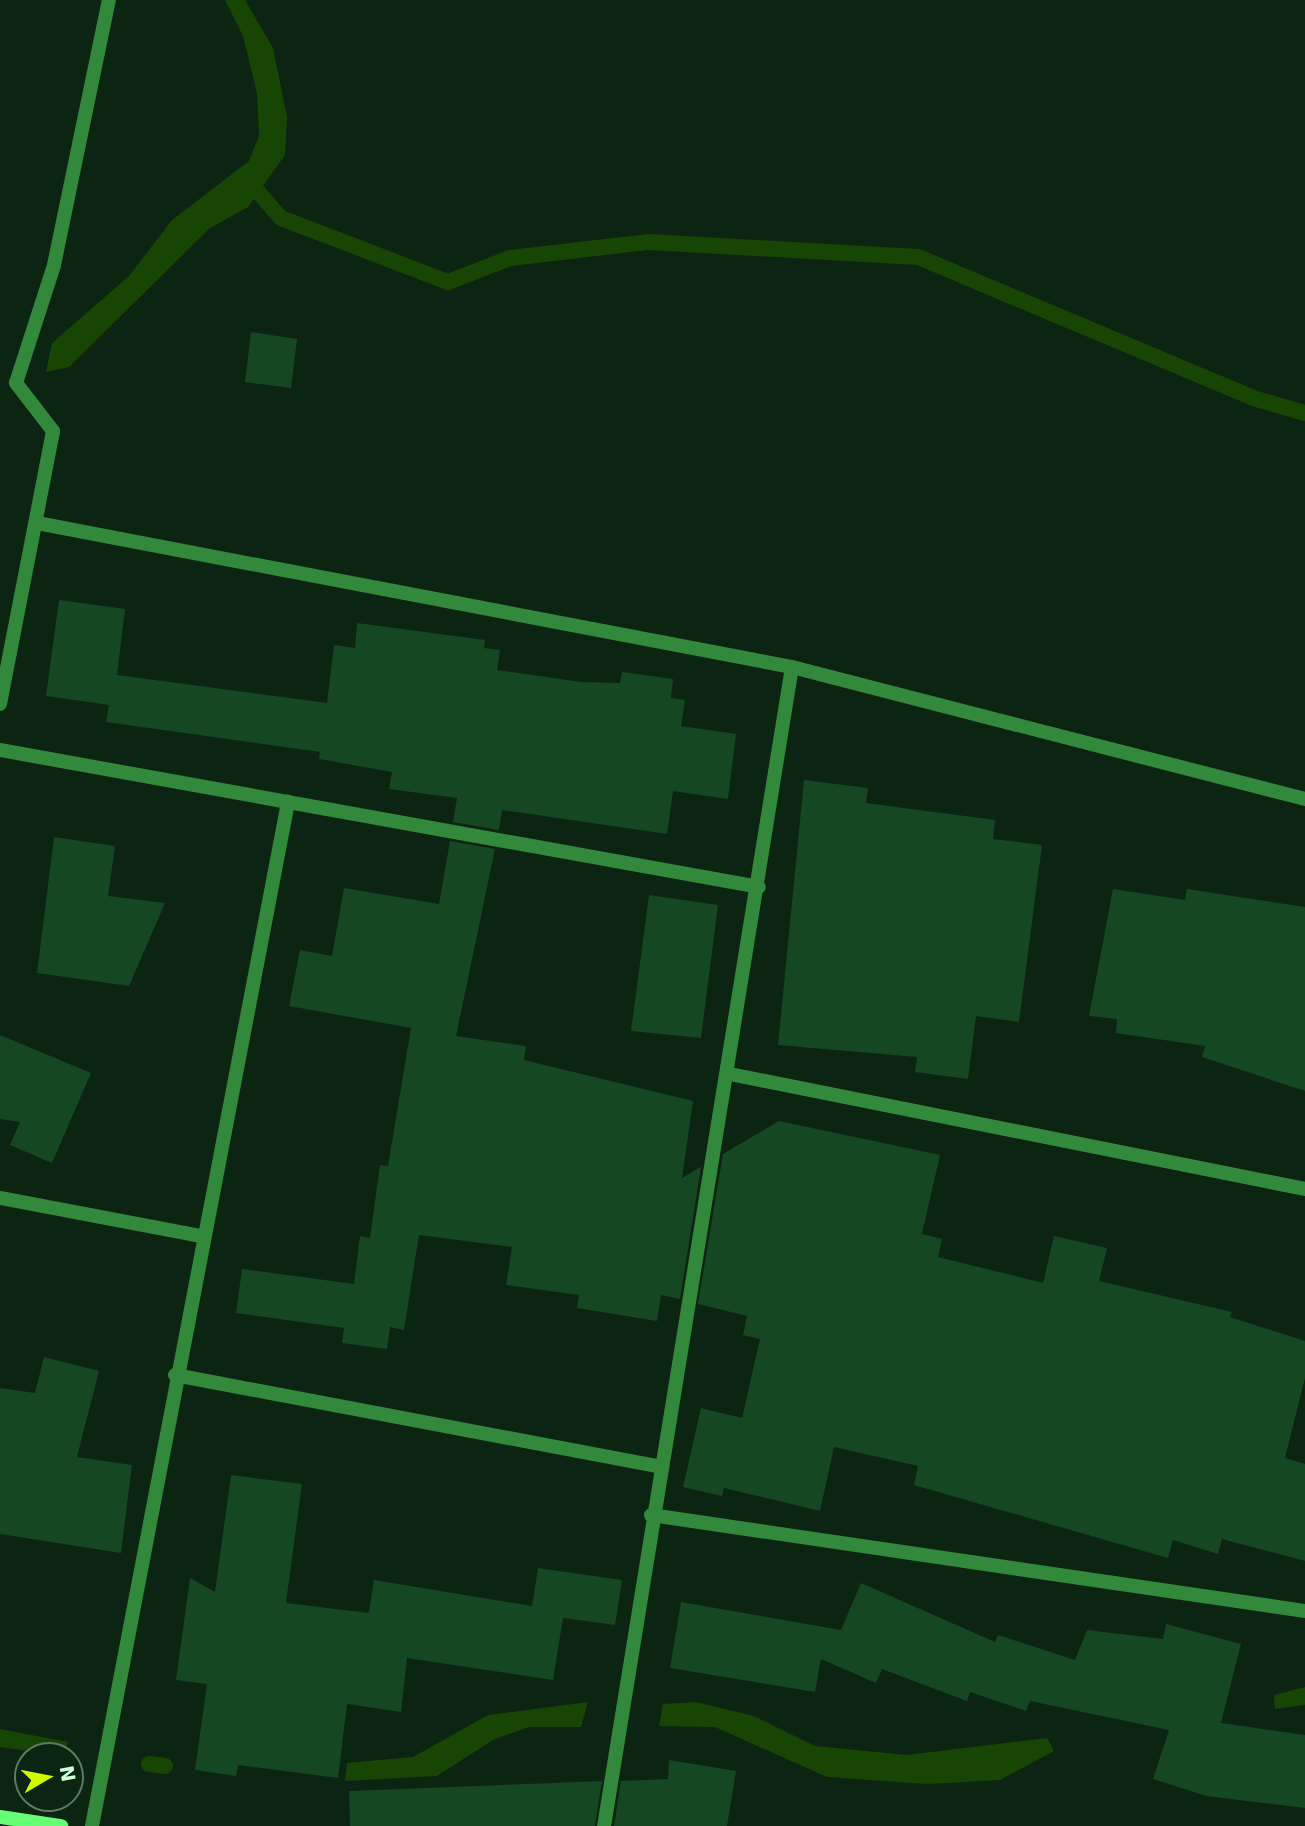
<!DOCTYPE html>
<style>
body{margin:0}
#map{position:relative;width:1305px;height:1826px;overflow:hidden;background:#0c2412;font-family:"DejaVu Sans",sans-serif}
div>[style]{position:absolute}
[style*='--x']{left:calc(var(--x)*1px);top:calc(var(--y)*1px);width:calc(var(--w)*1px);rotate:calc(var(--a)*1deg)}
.water>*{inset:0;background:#174504}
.stream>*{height:16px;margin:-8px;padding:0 8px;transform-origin:8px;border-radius:8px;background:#174504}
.building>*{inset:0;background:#164723}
.lane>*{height:14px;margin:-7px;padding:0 7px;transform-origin:7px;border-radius:7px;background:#32883b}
.street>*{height:14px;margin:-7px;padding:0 7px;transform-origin:7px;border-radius:7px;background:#32883b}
.secondary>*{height:14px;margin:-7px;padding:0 7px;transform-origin:7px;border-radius:7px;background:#66ff74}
span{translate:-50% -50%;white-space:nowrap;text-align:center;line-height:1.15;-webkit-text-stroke:6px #0c2412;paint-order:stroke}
.north{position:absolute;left:14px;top:1742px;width:70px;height:70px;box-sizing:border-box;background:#0c2412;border:2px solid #5a7c61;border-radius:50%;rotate:80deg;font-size:19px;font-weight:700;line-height:28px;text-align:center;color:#cfffd8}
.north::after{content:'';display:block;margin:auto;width:24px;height:32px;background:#d0fa00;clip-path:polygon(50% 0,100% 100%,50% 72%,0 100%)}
</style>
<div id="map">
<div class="water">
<i style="clip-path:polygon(225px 0,245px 0,273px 48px,287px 117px,285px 155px,248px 207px,210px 228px,69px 367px,46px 372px,52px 343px,129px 276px,172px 220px,249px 161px,259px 136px,257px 93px,243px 36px)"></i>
<i style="clip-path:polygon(1305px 1687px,1305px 1705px,1275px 1709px,1274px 1695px)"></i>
<i style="clip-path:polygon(588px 1702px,581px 1727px,529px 1727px,493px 1740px,437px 1776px,345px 1781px,347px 1763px,413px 1757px,488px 1715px)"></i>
<i style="clip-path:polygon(696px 1702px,754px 1716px,815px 1746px,907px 1755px,1047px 1738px,1054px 1751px,1000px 1780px,927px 1784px,827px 1777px,715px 1727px,659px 1726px,663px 1704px)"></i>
<i style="clip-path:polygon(0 1729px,68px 1742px,64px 1756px,0 1747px)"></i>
</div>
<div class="stream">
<i style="--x:250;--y:183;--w:47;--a:48.5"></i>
<i style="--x:281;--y:218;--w:179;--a:21"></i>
<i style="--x:448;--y:282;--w:66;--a:-21.2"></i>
<i style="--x:510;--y:258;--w:140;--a:-6.6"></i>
<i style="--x:649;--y:242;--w:269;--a:3.2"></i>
<i style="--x:918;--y:257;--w:363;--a:22.8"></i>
<i style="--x:1253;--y:398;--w:54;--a:16.1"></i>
<i style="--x:149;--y:1764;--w:16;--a:7"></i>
</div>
<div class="building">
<i style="clip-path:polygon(251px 332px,297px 339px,291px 388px,245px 382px)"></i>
<i style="clip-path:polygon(59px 600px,125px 609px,117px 675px,327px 703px,334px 645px,355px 648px,357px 623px,485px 640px,484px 648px,500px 650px,497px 670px,581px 682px,620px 683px,622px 672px,673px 679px,671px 698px,685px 700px,681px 726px,736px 734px,728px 799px,673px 791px,667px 834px,502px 810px,499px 830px,453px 822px,457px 798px,389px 789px,392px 772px,319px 759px,320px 752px,106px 722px,109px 705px,46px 696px)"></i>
<i style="clip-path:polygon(804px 780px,868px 788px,866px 803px,995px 820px,993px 839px,1042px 845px,1019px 1022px,976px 1016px,968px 1079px,915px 1072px,917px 1057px,778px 1045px)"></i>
<i style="clip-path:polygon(54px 837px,115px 846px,108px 896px,165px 903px,129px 986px,37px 973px)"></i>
<i style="clip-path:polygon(450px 841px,495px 849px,456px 1036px,526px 1046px,524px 1060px,693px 1101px,682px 1178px,701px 1167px,680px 1299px,661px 1295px,657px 1321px,577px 1308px,579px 1295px,506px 1285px,512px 1247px,419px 1235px,404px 1330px,390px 1327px,387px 1349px,342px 1343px,344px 1328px,236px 1313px,242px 1269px,354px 1284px,360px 1236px,370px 1238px,380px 1165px,388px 1166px,411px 1028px,289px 1006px,300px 950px,332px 956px,344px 888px,439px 904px)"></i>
<i style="clip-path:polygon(1113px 889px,1185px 900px,1187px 889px,1305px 907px,1305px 1091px,1202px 1057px,1205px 1046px,1116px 1033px,1117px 1019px,1089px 1016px)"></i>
<i style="clip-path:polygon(649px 895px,718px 905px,701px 1038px,631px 1031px)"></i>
<i style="clip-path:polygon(0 1035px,91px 1073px,52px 1163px,10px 1145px,20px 1122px,0 1119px)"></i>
<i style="clip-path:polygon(779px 1121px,940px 1155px,922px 1234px,942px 1239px,938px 1257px,1043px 1283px,1054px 1236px,1107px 1248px,1099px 1281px,1232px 1312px,1230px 1317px,1305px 1341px,1305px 1378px,1285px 1458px,1305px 1464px,1305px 1561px,1222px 1539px,1218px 1554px,1173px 1540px,1168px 1558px,914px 1485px,918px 1466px,834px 1447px,820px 1511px,724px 1488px,722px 1496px,683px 1487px,701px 1408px,742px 1418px,760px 1339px,743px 1335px,747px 1316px,698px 1304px,723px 1154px)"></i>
<i style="clip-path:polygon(44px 1357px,99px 1371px,77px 1457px,132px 1465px,121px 1553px,0 1534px,0 1388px,35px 1393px)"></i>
<i style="clip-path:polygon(231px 1475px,302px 1484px,286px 1603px,369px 1613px,374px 1580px,532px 1606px,538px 1568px,622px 1580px,615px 1625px,563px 1618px,553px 1680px,407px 1658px,401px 1712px,347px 1704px,338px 1778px,238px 1765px,236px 1776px,195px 1770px,207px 1684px,176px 1680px,190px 1578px,215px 1592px)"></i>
<i style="clip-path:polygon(861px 1583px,995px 1642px,998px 1635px,1075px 1660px,1087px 1630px,1163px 1639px,1166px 1624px,1241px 1644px,1221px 1723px,1305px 1735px,1305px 1808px,1206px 1796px,1153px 1779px,1169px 1730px,1030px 1701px,1026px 1711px,970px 1692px,967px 1701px,882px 1669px,876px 1683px,821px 1659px,815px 1692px,670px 1668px,681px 1602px,841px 1630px)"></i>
<i style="clip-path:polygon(669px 1760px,736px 1771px,727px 1826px,614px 1826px,621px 1781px,668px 1779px)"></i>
<i style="clip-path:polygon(602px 1781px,595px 1826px,350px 1826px,349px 1791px)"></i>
</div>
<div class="lane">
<i style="--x:792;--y:667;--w:530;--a:14.43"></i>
<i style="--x:0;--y:1198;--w:205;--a:10.7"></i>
</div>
<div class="street">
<i style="--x:37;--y:523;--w:769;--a:10.8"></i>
<i style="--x:792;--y:667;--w:1174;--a:99.21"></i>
<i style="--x:0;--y:704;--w:278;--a:-79"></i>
<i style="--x:53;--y:431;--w:61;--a:-127.6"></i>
<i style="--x:16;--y:383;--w:124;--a:-72.1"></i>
<i style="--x:54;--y:265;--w:271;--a:-78.3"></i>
<i style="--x:0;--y:750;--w:771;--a:10.23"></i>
<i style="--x:730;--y:1074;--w:586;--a:11.31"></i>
<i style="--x:175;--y:1375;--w:491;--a:10.7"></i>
<i style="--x:651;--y:1515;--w:661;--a:8.35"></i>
<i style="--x:92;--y:1826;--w:1043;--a:-79.16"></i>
</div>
<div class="secondary">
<i style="--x:0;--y:1817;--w:62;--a:8.4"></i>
</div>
<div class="north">N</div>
</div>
